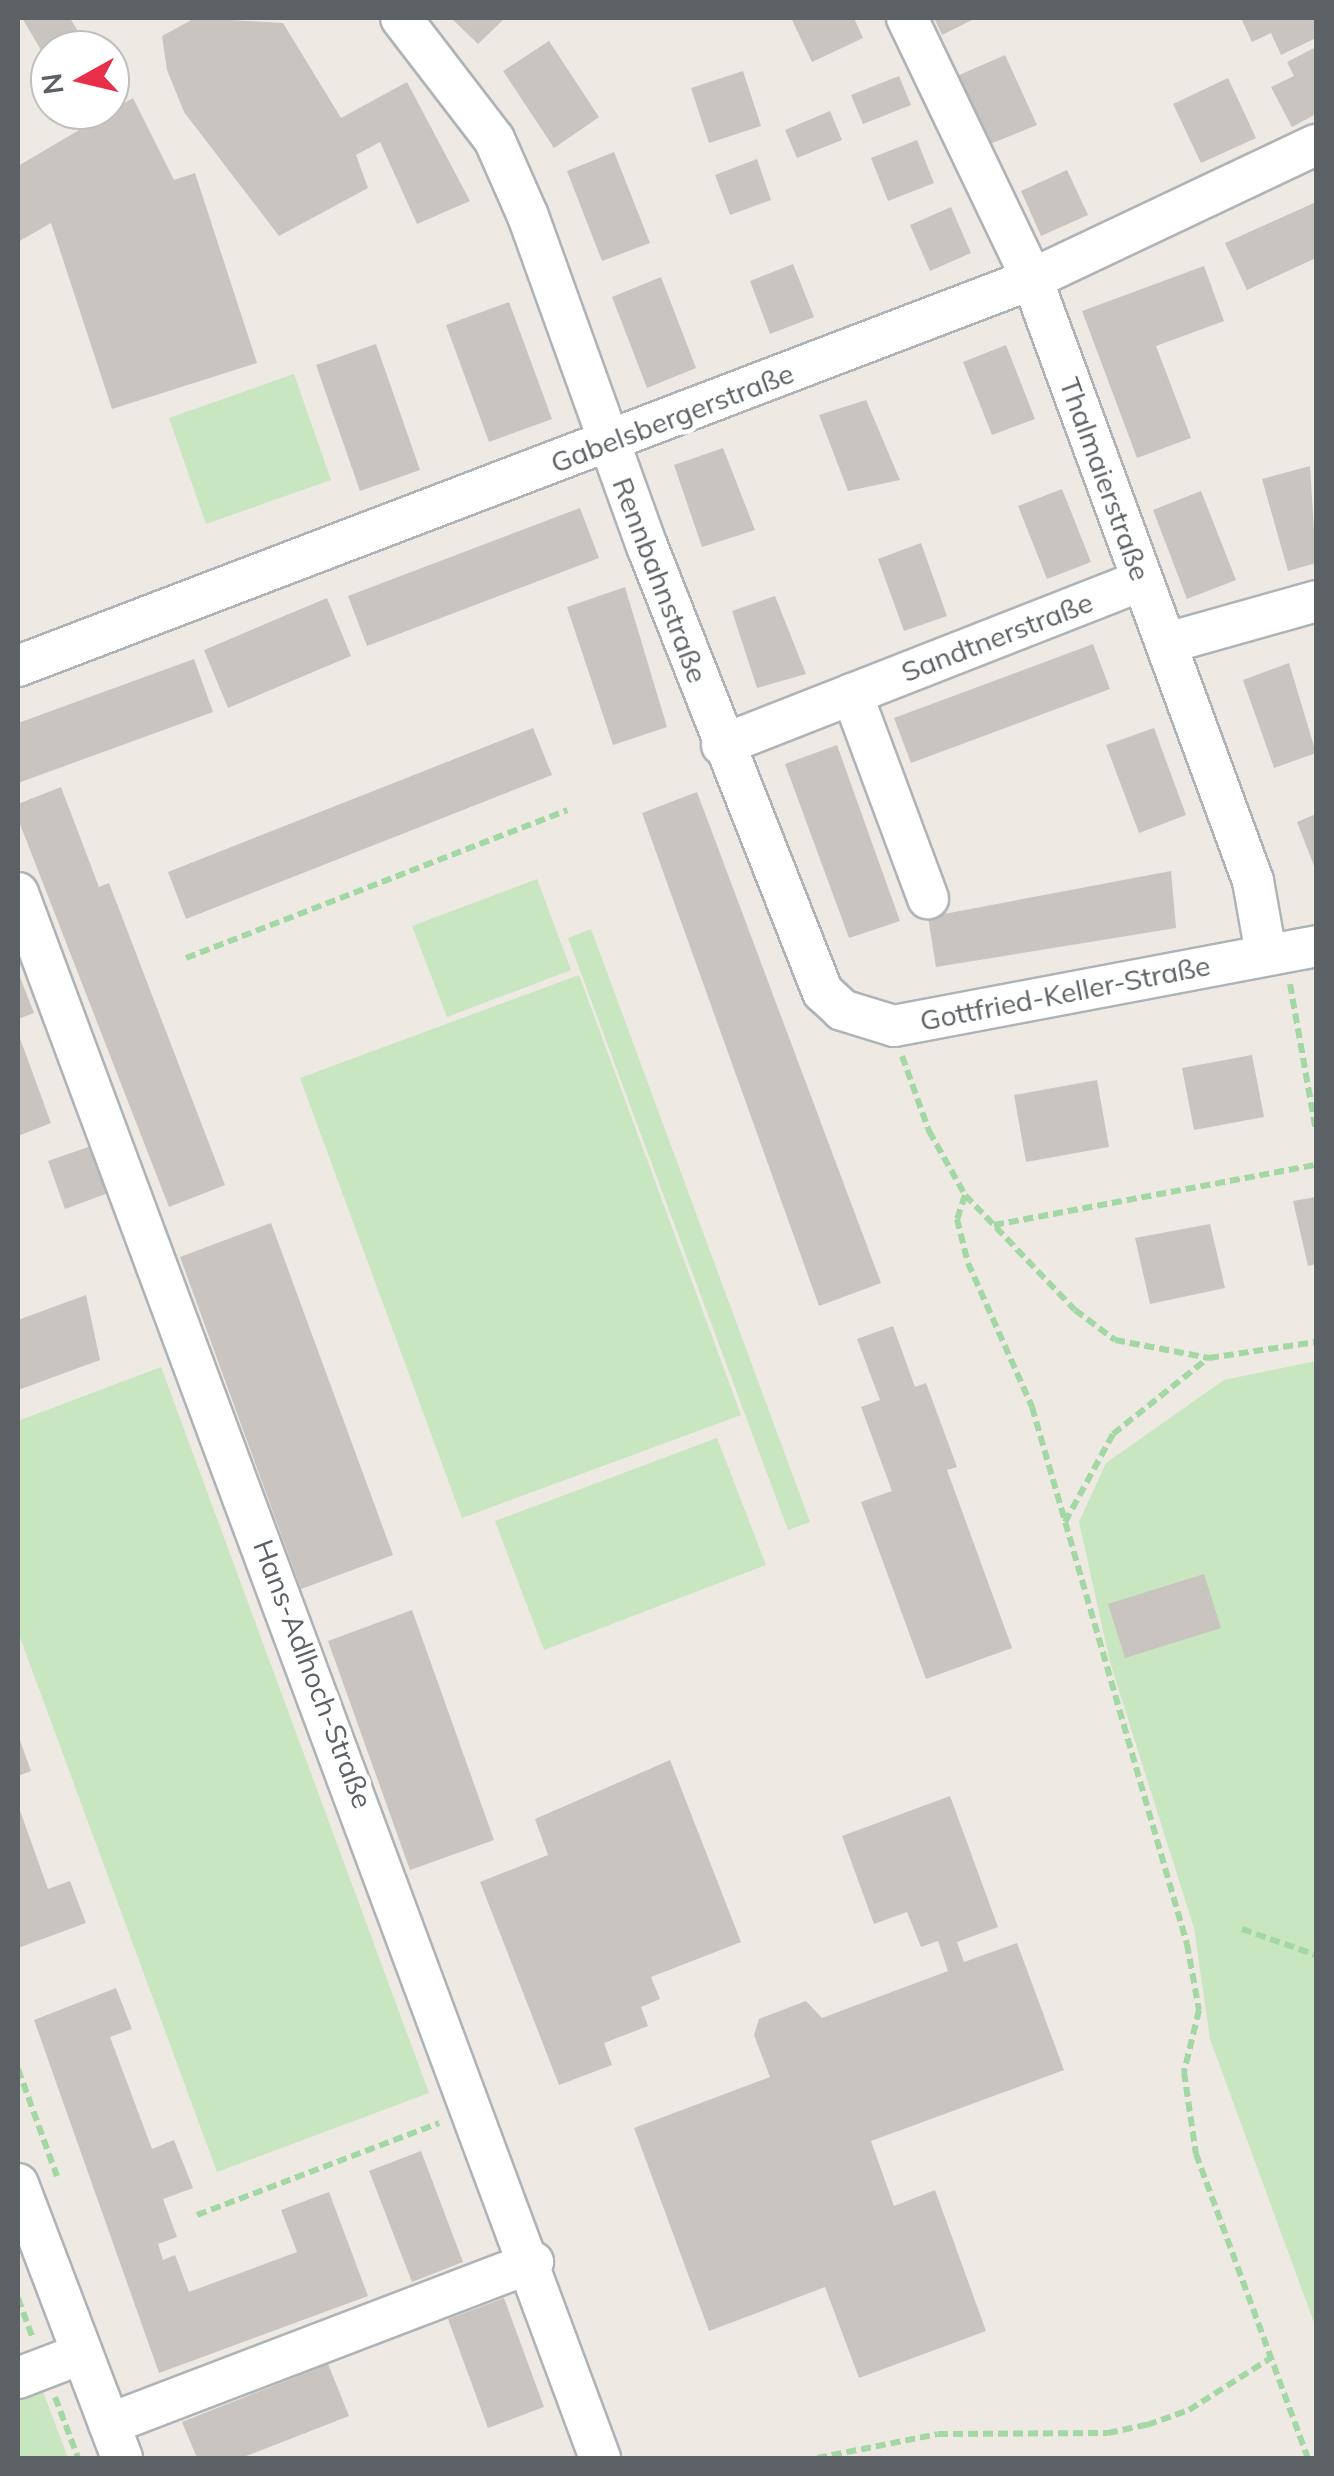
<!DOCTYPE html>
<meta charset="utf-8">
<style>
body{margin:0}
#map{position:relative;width:1334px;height:2476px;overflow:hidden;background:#eee9e3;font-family:Mulish,sans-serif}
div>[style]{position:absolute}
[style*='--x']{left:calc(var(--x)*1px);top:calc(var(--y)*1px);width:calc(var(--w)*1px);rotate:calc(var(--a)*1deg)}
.green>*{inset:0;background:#c8e6c0}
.building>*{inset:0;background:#c9c4c0}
.path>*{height:6px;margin-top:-3px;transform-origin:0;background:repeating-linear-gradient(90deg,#a3d8a5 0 10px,transparent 0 15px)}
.roads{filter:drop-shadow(2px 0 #afb3b6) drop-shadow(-2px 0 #afb3b6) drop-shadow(0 2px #afb3b6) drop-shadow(0 -2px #afb3b6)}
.minor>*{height:40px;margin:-20px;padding:0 20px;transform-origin:20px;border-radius:20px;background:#fff}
span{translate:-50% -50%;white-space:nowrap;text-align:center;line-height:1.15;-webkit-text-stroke:10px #fff;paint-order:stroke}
.street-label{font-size:28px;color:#5b6164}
.frame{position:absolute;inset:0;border:20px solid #5b6164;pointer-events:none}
.north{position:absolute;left:30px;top:30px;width:100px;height:100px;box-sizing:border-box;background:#fff;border:2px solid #bdc0c1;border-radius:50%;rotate:262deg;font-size:28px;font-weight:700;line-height:40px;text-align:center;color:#5b6164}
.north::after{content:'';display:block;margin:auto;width:35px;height:45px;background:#e92e4a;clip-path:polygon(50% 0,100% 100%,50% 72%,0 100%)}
</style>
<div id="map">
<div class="green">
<i style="clip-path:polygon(294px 374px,331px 480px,206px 524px,169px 418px)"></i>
<i style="clip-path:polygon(537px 879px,571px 970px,447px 1017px,412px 926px)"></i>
<i style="clip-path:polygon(591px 929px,810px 1522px,788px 1530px,568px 938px)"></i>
<i style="clip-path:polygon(579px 975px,741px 1415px,462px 1518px,300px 1078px)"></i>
<i style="clip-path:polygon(1316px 1361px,1316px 2328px,1210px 2039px,1194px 1928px,1110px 1662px,1079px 1522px,1106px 1463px,1224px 1380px)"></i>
<i style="clip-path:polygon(161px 1367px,429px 2093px,217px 2172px,18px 1632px,18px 1421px)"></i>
<i style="clip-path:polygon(717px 1438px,766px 1565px,544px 1650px,495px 1521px)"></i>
<i style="clip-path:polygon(39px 2381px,68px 2458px,18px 2458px,18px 2389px)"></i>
</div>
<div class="building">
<i style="clip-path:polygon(22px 18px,70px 18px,89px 50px,50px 50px,50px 65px)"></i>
<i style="clip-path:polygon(195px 18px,283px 23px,341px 118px,407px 82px,470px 201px,417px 224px,380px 142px,356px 155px,368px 188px,279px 236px,184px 112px,167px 70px,162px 36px)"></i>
<i style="clip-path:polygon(451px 18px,505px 18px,478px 44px)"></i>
<i style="clip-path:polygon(791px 18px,854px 18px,863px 38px,812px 62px)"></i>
<i style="clip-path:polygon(934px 18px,976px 18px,942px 35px)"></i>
<i style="clip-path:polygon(1241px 18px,1314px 18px,1316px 38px,1281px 55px,1271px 33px,1252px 42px)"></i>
<i style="clip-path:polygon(549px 41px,599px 117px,554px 148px,503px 71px)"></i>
<i style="clip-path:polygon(1316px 47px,1316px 114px,1292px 127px,1271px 87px,1294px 76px,1287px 62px)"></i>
<i style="clip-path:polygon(1005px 55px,1037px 125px,990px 144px,957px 76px)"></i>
<i style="clip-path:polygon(743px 71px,761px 126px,709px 143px,691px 88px)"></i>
<i style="clip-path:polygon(899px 76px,911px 105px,863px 124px,851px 95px)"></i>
<i style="clip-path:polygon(1228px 78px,1256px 138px,1201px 163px,1173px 104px)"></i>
<i style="clip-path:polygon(110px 86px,121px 105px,133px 98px,174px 180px,195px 173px,257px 363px,112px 409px,51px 223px,18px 242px,18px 166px,86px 126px,76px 110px,110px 110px)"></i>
<i style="clip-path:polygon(830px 111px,842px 140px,797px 158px,785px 130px)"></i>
<i style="clip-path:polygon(917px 140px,934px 183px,888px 201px,871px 158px)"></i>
<i style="clip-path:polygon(614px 152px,650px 243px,602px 261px,567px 171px)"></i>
<i style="clip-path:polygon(757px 159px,771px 200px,730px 215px,715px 175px)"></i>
<i style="clip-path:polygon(1067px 170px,1088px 215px,1041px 236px,1021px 191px)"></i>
<i style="clip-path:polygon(1316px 202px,1316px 258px,1247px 290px,1225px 243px)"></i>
<i style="clip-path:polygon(951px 207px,971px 253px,930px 271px,910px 225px)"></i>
<i style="clip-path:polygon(793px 264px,814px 317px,770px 334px,750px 281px)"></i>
<i style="clip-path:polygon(1204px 266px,1224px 321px,1156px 346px,1191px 438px,1137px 458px,1082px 311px)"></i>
<i style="clip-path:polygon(661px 277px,696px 368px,647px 388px,612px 297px)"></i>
<i style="clip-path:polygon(509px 302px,552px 419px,489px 442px,446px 325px)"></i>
<i style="clip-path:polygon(376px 344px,420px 470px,360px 491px,316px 365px)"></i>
<i style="clip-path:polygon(1006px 345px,1035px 419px,992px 435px,963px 362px)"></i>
<i style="clip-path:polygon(866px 400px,900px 480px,848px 491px,819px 415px)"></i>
<i style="clip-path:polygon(723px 448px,755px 530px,702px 547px,674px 465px)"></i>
<i style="clip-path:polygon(1310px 466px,1316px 563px,1288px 571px,1262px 479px)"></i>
<i style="clip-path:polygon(1062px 489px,1091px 562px,1047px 579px,1018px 506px)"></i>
<i style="clip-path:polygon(1201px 491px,1236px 580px,1187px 599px,1153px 510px)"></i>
<i style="clip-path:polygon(580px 508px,599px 558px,367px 646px,348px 596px)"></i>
<i style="clip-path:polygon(921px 543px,947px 616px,904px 631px,878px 559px)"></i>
<i style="clip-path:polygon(625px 587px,667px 727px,613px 745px,567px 607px)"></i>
<i style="clip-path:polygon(775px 596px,806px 674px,757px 688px,732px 611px)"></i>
<i style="clip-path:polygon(327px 598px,351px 656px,228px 708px,204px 650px)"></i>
<i style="clip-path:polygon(1093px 644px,1110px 689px,911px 763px,894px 718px)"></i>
<i style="clip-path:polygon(194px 659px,213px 712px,18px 783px,18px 723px)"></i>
<i style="clip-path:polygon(1289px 663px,1316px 753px,1274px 768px,1243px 680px)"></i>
<i style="clip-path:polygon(533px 728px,552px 775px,186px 919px,168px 872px)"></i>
<i style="clip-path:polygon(1154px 728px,1186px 815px,1139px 833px,1106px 745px)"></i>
<i style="clip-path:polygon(837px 745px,900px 921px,849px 938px,785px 764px)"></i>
<i style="clip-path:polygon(61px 787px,99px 887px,109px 883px,225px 1185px,169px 1207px,18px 819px,18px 804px)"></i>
<i style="clip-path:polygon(697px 792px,881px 1283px,819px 1306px,642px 813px)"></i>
<i style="clip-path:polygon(1316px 814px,1316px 871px,1297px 822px)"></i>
<i style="clip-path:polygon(1171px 871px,1176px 928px,936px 967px,928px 917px)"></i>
<i style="clip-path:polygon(18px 972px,34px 1013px,18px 1019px)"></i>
<i style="clip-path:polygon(18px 1033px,51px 1123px,18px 1136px)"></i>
<i style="clip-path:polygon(1252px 1055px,1264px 1117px,1194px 1130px,1182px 1068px)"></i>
<i style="clip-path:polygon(1097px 1080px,1109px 1147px,1026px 1162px,1014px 1095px)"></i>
<i style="clip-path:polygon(94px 1145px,111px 1192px,65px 1209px,48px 1161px)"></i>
<i style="clip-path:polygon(1316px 1197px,1316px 1264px,1308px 1266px,1293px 1201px)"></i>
<i style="clip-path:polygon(271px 1223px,393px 1555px,301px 1589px,180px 1257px)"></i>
<i style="clip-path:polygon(1210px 1224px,1225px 1288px,1150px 1304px,1135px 1238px)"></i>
<i style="clip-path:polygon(86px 1295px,100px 1360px,18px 1390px,18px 1320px)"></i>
<i style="clip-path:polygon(893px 1326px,915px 1387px,926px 1383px,957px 1467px,947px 1470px,1012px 1648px,926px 1679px,861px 1502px,892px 1491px,861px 1407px,880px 1400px,857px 1339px)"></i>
<i style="clip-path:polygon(1204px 1574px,1221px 1628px,1125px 1658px,1108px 1604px)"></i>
<i style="clip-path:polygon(412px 1610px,494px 1840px,410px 1870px,328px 1641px)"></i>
<i style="clip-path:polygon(18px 1735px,31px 1771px,18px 1776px)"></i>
<i style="clip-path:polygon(670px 1760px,741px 1942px,651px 1977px,660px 1999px,641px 2007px,648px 2026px,604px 2043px,612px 2065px,559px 2085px,480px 1882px,548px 1855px,535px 1819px)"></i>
<i style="clip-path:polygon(950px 1796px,998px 1927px,957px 1942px,964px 1962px,1017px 1943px,1064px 2070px,871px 2141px,894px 2206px,935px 2190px,986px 2331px,859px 2378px,825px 2287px,709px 2331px,634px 2128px,770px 2077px,754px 2035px,759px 2019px,806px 2001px,822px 2018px,948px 1971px,938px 1941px,921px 1947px,907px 1912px,874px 1924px,842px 1836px)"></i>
<i style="clip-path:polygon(18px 1805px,48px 1889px,70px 1881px,86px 1923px,18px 1948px)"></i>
<i style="clip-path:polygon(116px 1988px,132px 2029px,110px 2037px,152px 2149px,174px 2140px,193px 2188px,163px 2199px,177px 2237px,158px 2244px,163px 2260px,175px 2255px,189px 2292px,297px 2252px,281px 2210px,329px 2192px,368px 2296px,159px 2373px,34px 2020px)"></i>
<i style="clip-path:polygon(421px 2151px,463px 2262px,412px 2282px,369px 2171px)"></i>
<i style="clip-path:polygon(504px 2298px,544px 2407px,488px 2428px,448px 2319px)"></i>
<i style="clip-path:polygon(328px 2364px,349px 2416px,241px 2458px,197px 2458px,182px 2422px)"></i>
</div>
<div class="path">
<i style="--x:186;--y:958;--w:409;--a:-21.2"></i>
<i style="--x:1290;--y:984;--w:149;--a:80"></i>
<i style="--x:902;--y:1056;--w:80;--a:70.2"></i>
<i style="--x:929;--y:1131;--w:73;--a:60.6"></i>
<i style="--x:965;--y:1195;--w:159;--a:46.3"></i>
<i style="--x:1075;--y:1310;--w:50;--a:36.9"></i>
<i style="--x:1115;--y:1340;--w:96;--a:10.8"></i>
<i style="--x:1209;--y:1358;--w:108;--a:-8.5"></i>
<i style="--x:965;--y:1195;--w:25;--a:108"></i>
<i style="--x:957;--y:1219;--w:45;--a:76"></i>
<i style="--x:968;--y:1263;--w:158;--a:66"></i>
<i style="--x:1032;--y:1407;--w:559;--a:73.9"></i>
<i style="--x:1187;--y:1944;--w:67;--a:79.7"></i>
<i style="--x:1199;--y:2010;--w:64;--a:103.6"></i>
<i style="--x:1184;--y:2072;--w:83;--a:81.7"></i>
<i style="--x:1196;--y:2154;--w:324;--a:69.8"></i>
<i style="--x:994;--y:1225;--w:328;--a:-10.6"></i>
<i style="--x:1065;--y:1522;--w:100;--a:-61.4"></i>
<i style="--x:1113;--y:1434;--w:120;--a:-38.6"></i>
<i style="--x:1242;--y:1929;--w:78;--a:19.4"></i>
<i style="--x:18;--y:2069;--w:114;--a:70"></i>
<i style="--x:197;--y:2215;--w:259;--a:-20.8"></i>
<i style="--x:18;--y:2298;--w:44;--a:69.9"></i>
<i style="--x:55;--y:2397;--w:65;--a:69.3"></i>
<i style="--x:817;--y:2458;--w:123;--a:-11.2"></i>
<i style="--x:938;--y:2434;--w:170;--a:-0.3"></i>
<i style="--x:1108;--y:2433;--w:40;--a:-12"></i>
<i style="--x:1147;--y:2425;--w:45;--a:-19.7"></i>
<i style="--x:1189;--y:2410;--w:95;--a:-32.5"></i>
</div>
<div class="roads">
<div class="minor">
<i style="--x:401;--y:18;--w:153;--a:52.5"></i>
<i style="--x:494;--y:139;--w:84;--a:66.2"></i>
<i style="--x:528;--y:216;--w:351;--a:70.2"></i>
<i style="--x:647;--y:546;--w:479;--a:68.5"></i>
<i style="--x:823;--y:992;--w:26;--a:43"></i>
<i style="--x:842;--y:1010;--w:54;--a:17.1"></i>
<i style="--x:894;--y:1026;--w:430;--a:-10.7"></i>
<i style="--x:907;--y:18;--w:289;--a:64.4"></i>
<i style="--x:1032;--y:279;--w:641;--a:69.84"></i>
<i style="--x:1253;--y:881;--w:74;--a:79.9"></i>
<i style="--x:1167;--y:643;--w:155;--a:-15.7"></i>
<i style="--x:18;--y:666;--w:1085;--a:-20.89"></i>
<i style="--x:1032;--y:279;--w:314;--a:-25.3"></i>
<i style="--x:852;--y:694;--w:218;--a:69.6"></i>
<i style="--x:722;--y:745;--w:451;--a:-21.4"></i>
<i style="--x:18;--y:893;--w:1670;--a:69.6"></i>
<i style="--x:18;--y:2184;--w:293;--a:69.2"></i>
<i style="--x:18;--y:2378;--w:67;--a:-20.9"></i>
<i style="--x:109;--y:2424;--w:454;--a:-20.9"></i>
</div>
</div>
<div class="street-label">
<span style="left:672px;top:418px;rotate:-21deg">Gabelsbergerstraße</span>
<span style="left:1105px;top:479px;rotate:70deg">Thalmaierstraße</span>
<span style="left:660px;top:580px;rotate:69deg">Rennbahnstraße</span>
<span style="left:997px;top:637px;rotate:-21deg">Sandtnerstraße</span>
<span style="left:1065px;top:993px;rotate:-11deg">Gottfried-Keller-Straße</span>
<span style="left:313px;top:1674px;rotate:69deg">Hans-Adlhoch-Straße</span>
</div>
<div class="frame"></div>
<div class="north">N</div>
</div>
